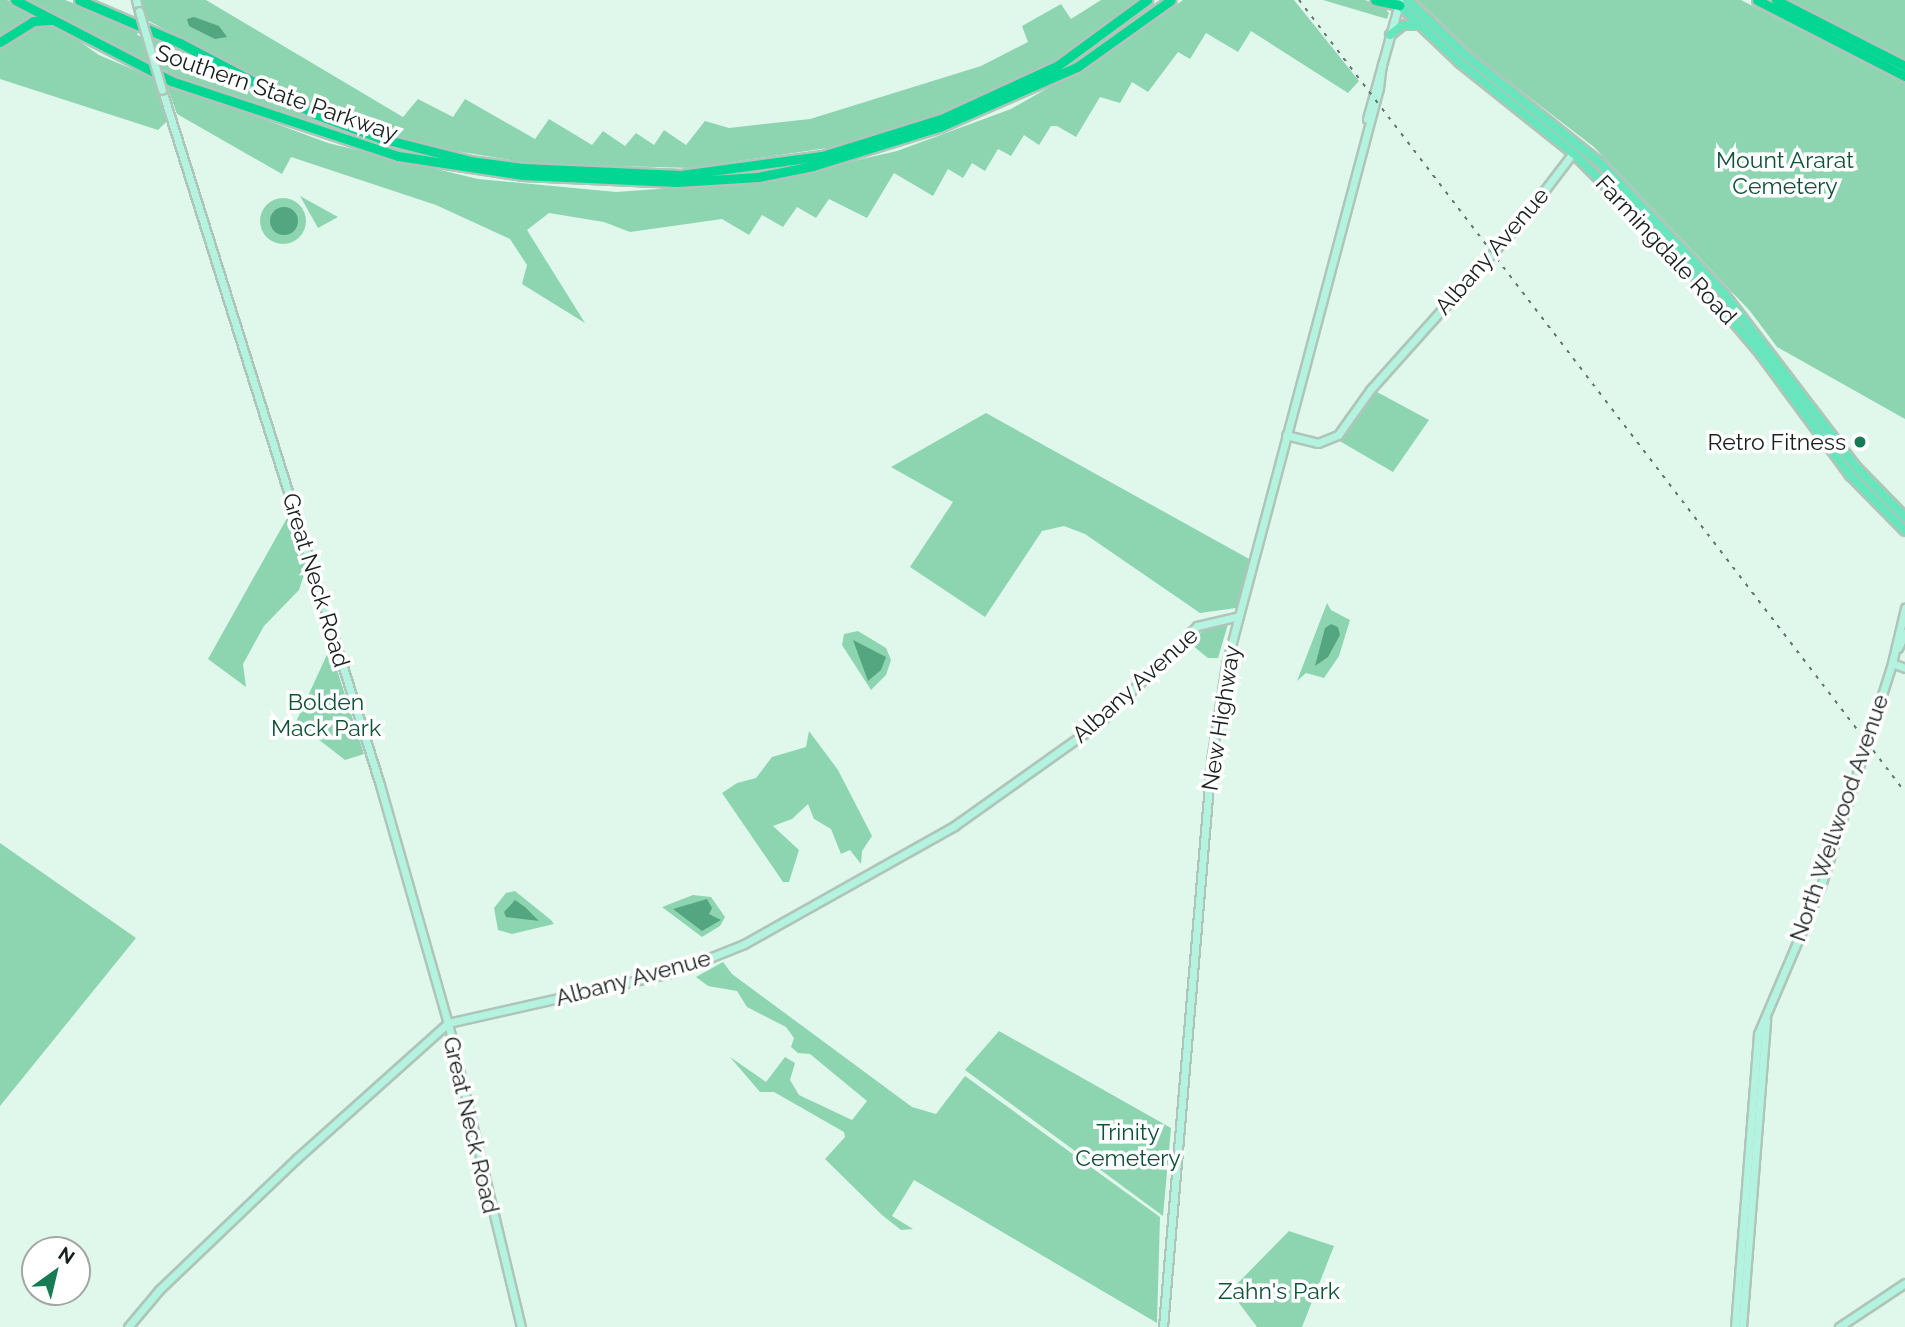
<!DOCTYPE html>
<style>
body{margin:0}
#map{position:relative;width:1905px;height:1327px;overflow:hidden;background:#e0f8eb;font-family:Raleway,sans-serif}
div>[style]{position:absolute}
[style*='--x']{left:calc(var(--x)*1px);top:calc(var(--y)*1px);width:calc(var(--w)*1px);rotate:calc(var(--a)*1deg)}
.green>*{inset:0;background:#8dd5b1}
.round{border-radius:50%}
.water>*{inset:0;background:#53a67f}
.roads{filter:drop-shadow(2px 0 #afc5b9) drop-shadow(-2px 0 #afc5b9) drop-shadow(0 2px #afc5b9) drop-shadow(0 -2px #afc5b9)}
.secondary>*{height:7px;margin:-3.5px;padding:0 3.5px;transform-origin:3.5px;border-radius:3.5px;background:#b3f3df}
.primary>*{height:8px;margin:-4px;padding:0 4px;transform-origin:4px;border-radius:4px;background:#67e6be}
.highway>*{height:9px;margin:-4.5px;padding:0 4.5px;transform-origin:4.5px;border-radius:4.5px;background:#02d693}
.rail>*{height:2px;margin-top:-1px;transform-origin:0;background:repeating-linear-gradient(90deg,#64736b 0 3.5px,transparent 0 10.5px)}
.bridges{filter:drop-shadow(2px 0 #afc5b9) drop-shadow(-2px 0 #afc5b9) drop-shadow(0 2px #afc5b9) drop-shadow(0 -2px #afc5b9)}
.secondary-bridge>*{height:7px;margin:-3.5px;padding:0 3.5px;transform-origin:3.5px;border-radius:3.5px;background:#b3f3df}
.dots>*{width:19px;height:19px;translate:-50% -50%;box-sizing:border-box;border:4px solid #fff;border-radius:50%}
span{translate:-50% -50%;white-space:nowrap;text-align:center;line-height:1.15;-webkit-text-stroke:7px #fff;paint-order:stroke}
.street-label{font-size:23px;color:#18211c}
.park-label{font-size:23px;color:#105238}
.poi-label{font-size:23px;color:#18211c}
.right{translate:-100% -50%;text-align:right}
.north{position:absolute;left:21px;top:1236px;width:70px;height:70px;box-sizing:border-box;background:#fff;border:2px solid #a3a6a4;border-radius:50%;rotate:34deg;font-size:19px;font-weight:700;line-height:28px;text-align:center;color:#18211c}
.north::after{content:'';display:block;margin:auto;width:24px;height:32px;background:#177c56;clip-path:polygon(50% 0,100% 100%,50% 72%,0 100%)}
</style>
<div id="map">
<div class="green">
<i style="clip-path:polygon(0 0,7px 0,45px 18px,0 40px)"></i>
<i style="clip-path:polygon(28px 0,65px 0,138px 29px,137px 35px,153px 41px,155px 37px,230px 74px,308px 116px,316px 125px,180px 78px)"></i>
<i style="clip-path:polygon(140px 0,206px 0,403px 117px,418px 99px,453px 117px,465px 99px,535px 139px,549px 119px,592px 145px,603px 131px,625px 146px,636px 133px,654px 145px,664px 130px,686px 145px,705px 121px,729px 128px,810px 119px,981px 66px,1028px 42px,1022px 26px,1061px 4px,1071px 19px,1101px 0,1139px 0,1060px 61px,959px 108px,834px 147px,692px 168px,534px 164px,444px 149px,362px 127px,297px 99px,147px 20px)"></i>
<i style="clip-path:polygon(1183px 0,1294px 0,1359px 81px,1348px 93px,1251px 31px,1238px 52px,1206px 33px,1190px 59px,1178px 52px,1148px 92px,1132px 82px,1120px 103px,1100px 97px,1076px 137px,1057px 126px,1051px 126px,1039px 145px,1024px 135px,1011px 156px,998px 149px,985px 171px,972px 163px,963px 178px,948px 169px,933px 196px,894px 173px,867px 218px,829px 199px,816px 218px,797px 207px,783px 227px,762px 215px,749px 235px,722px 219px,630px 232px,604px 222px,549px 213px,527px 230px,585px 323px,522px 284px,527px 265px,510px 239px,436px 205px,291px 157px,282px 174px,177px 114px,166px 83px,328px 143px,478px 179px,616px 192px,767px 181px,897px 151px,1011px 109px,1105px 55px)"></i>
<i style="clip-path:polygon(1323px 0,1365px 0,1383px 6px,1389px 13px,1387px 19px)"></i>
<i style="clip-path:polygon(1417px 0,1741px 0,1905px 83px,1905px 419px,1777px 347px,1750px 311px,1594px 147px,1477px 57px)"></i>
<i style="clip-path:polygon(1782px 0,1905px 0,1905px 60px,1822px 21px)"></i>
<i style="clip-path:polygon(41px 23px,56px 25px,99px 55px,153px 78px,167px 121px,158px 130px,0 79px,0 45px)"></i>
<i style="clip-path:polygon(300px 196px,338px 217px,318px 228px)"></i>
<i class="round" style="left:260px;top:198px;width:46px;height:46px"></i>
<i style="clip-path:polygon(1377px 392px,1429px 420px,1393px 472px,1336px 439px,1346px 419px)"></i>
<i style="clip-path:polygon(986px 413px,1251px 560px,1236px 608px,1200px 613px,1085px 534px,1064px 526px,1042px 531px,985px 617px,910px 567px,953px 502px,891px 467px)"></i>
<i style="clip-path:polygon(287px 518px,300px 538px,307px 565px,299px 590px,264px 626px,243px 664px,246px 687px,208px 659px)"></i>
<i style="clip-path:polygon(1327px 603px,1331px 610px,1350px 620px,1339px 656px,1324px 678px,1306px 673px,1297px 681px)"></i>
<i style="clip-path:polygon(1228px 624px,1218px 658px,1208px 658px,1192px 645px,1195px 637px,1211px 625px)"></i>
<i style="clip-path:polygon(858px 631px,886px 648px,891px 660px,886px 675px,871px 690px,842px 645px,844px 634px)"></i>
<i style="clip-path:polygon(330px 648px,364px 754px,345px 760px,296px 722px)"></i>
<i style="clip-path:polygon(809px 731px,838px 770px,872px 836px,862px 851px,861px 864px,850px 850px,841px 854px,831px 829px,814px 819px,808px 804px,792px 819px,773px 826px,799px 850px,789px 882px,783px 882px,722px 793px,737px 783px,756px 778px,772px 757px,806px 747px)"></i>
<i style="clip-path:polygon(0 843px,136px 938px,0 1106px)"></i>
<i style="clip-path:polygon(515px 891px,551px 920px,554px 924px,512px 934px,498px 930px,494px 908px,506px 893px)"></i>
<i style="clip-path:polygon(693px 895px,711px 897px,725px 917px,720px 926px,702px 937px,662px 907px)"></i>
<i style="clip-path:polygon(723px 962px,732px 974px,912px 1107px,936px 1114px,965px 1076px,1160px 1217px,1157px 1323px,914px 1180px,892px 1216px,913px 1229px,901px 1230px,882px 1215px,825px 1159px,845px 1137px,844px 1132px,774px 1092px,760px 1092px,730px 1057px,766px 1082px,785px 1057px,795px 1063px,790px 1080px,799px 1095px,852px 1120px,867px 1101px,810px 1054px,798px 1053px,791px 1047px,794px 1038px,786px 1027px,747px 1007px,737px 991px,708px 986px,696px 977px)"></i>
<i style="clip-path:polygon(999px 1031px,1171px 1128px,1163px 1216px,965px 1070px)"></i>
<i style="clip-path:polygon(1289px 1231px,1334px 1246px,1302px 1327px,1257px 1327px,1230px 1291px)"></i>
</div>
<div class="water">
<i style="clip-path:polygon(194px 17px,219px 26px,227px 37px,215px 39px,189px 26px,187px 19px)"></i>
<i class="round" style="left:270px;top:207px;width:28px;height:28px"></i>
<i style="clip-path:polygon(1331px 624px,1338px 627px,1340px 635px,1328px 657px,1315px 666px,1325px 628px)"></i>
<i style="clip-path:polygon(853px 640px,886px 657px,881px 670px,868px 681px)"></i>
<i style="clip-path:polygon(707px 899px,712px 908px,709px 914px,721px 920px,702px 931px,673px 909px)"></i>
<i style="clip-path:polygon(515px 900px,525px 907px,539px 921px,506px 917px,504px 912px)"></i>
</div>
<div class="roads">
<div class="secondary">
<i style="--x:136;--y:0;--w:11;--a:75"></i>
<i style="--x:162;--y:90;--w:728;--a:72.58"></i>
<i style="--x:380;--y:785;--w:248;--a:74.1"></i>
<i style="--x:448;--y:1023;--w:313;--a:76.5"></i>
<i style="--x:1367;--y:119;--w:123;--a:-74.5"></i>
<i style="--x:1286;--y:435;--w:33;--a:14"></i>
<i style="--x:1318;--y:443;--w:22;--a:-22"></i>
<i style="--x:1338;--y:435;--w:55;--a:-54.6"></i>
<i style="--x:1370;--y:390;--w:227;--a:-48.2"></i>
<i style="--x:1521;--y:221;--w:86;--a:-52.6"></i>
<i style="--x:1898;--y:648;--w:17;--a:-65"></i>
<i style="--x:1892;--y:663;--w:14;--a:21"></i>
<i style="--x:128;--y:1327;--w:48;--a:-50"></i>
<i style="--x:159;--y:1290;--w:190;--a:-43.7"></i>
<i style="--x:296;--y:1159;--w:204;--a:-41.8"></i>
<i style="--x:448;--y:1023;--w:232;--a:-12.7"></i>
<i style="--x:674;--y:972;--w:75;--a:-21.8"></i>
<i style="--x:744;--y:944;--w:241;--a:-29.3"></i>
<i style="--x:954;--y:826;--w:178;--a:-35.4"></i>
<i style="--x:1099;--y:723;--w:138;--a:-44.7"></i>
<i style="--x:1197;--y:626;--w:43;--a:-13.4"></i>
<i style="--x:1163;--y:1327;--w:568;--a:-85.15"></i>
<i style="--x:1211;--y:761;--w:97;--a:-81.1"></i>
<i style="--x:1226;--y:665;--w:597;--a:-75.15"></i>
<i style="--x:1379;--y:88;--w:24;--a:-83"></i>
<i style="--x:1735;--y:1327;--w:294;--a:-85.5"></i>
<i style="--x:1758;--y:1034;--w:161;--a:-66.9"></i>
<i style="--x:1821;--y:886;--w:234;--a:-72.3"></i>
<i style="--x:1892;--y:663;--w:57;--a:-76.7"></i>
<i style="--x:1742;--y:1327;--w:308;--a:-85.5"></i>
<i style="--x:1839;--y:1327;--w:79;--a:-33.7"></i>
</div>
<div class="primary">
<i style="--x:1407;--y:0;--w:77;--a:43.4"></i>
<i style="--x:1463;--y:53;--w:173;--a:38.7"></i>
<i style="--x:1598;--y:161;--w:185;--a:46.5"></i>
<i style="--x:1725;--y:295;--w:216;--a:52.7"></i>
<i style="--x:1856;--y:467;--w:70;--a:45.6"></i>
<i style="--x:1395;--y:1;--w:88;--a:43.6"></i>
<i style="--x:1459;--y:62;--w:146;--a:38.6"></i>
<i style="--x:1573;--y:153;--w:161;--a:45"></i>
<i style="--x:1687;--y:267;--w:113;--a:49.7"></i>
<i style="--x:1760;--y:353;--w:152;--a:53.6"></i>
<i style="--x:1850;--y:475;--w:78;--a:45.5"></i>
<i style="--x:1390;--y:35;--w:16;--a:-38"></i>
<i style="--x:1403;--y:25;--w:15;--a:0"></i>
</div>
<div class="highway">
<i style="--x:15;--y:0;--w:176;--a:27.4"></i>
<i style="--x:171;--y:81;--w:239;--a:18.3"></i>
<i style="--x:398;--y:156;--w:125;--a:8.7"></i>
<i style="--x:522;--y:175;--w:155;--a:2.6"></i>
<i style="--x:677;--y:182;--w:81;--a:-3.5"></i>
<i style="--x:758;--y:177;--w:56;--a:-11.3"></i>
<i style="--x:813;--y:166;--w:132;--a:-17.2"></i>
<i style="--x:939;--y:127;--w:150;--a:-23.5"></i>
<i style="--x:1077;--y:67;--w:115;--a:-35.5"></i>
<i style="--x:79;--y:0;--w:110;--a:23.1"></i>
<i style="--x:180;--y:43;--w:153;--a:27.7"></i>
<i style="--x:315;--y:114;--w:69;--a:20.3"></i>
<i style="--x:380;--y:138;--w:93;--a:14.3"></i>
<i style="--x:470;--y:161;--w:53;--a:7.5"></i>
<i style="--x:523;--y:168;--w:158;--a:2.5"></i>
<i style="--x:681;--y:175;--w:142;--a:-7.7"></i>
<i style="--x:822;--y:156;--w:125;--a:-17.3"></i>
<i style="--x:941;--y:119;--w:128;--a:-24.6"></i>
<i style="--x:1057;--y:66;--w:112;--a:-36.3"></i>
<i style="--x:1375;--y:0;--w:25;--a:12"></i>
<i style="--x:1757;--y:0;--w:166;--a:27.2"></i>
<i style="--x:1776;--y:0;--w:145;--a:27.1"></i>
<i style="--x:0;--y:42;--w:39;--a:-32"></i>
<i style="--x:33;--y:21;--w:18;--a:-3"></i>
</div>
</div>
<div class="rail">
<i style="--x:1299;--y:0;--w:997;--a:52.58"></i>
</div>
<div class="bridges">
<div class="secondary-bridge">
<i style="--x:139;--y:11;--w:82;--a:73.8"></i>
</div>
</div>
<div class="dots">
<i style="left:1860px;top:442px;background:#177c56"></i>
</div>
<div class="street-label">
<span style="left:277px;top:93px;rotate:19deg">Southern State Parkway</span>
<span style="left:1666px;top:250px;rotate:47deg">Farmingdale Road</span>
<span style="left:1492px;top:251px;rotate:-49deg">Albany Avenue</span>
<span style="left:316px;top:580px;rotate:73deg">Great Neck Road</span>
<span style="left:1135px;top:685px;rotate:-42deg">Albany Avenue</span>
<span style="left:1221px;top:718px;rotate:-81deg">New Highway</span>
<span style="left:1839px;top:818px;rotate:-71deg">North Wellwood Avenue</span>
<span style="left:633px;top:978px;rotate:-15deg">Albany Avenue</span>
<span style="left:471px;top:1125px;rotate:77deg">Great Neck Road</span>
</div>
<div class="park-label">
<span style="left:1785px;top:173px">Mount Ararat<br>Cemetery</span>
<span style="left:326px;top:715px">Bolden<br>Mack Park</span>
<span style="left:1128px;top:1145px">Trinity<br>Cemetery</span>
<span style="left:1279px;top:1291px">Zahn's Park</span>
</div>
<div class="poi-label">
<span class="right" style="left:1846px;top:442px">Retro Fitness</span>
</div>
<div class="north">N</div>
</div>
